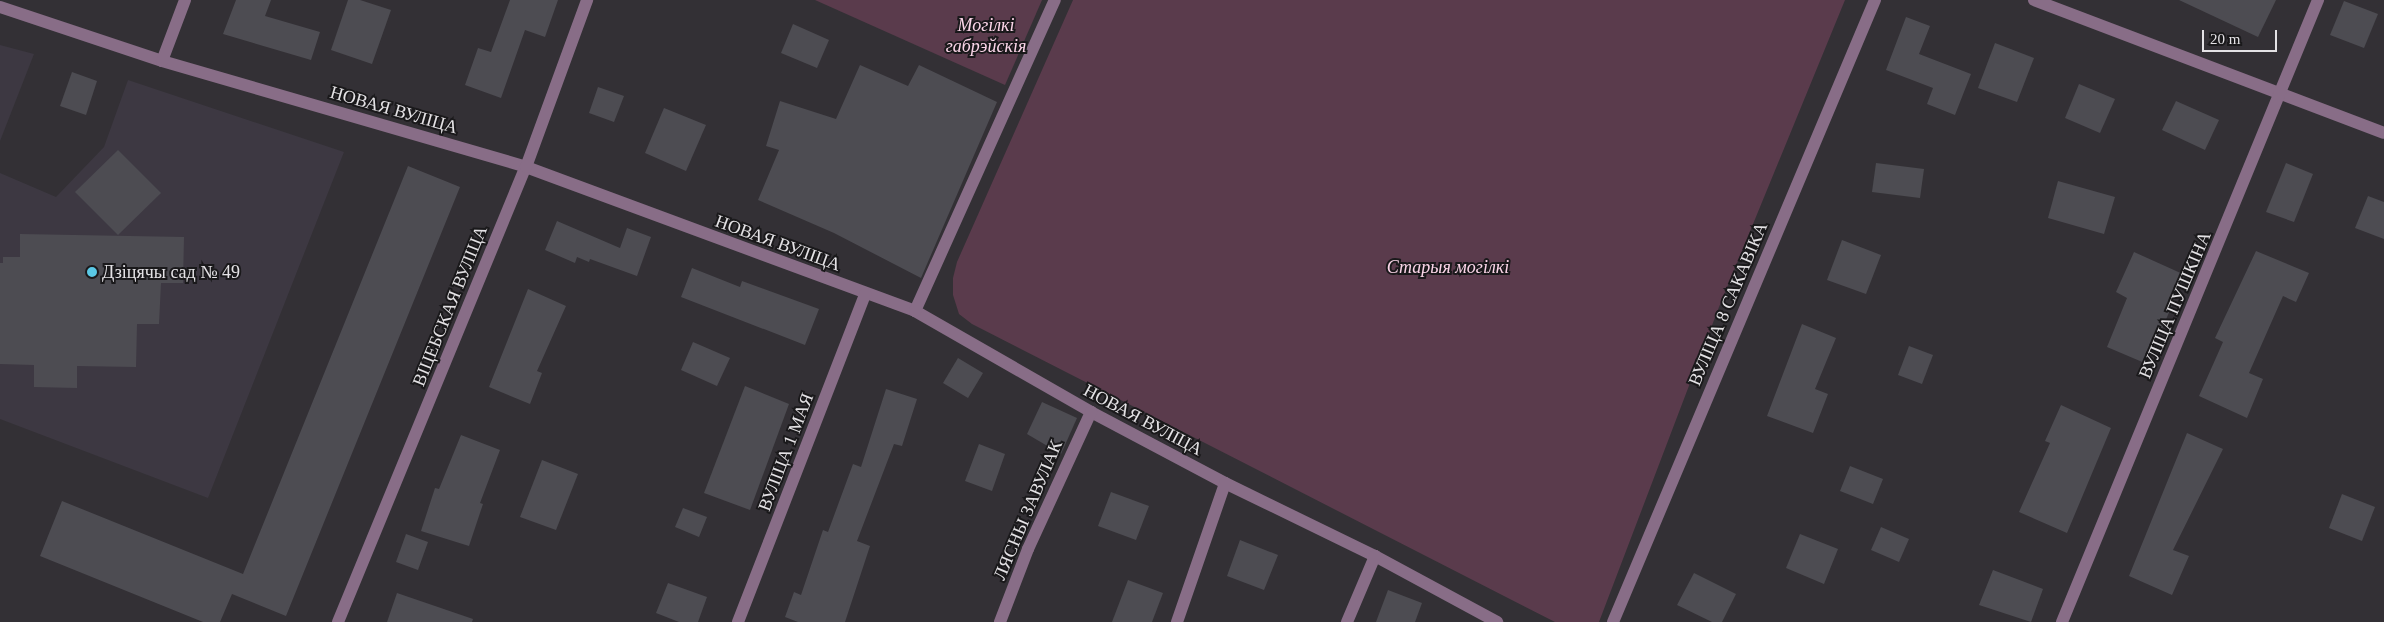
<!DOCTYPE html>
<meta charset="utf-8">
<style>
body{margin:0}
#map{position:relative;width:2384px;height:622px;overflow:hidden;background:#333035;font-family:Georgia,serif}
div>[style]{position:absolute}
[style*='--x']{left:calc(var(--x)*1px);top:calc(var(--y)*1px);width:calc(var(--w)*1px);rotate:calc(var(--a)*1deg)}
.built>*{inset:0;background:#3d3842}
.green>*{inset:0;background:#5a3b4c}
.building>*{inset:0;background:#4d4c52}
.minor>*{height:12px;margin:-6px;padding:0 6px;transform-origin:6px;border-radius:6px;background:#886d87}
.dots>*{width:14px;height:14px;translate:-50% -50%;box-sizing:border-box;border:2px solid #1a191b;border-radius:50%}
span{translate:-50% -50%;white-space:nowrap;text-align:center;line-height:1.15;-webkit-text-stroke:4px #1a191b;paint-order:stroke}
.park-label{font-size:18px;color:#fbd5e8;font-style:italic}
.street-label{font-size:18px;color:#e4e2e5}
.poi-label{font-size:18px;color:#e4e2e5}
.left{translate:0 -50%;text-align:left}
.scale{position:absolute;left:2202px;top:30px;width:75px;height:22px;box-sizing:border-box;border:2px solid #e4e2e5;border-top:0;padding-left:6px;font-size:15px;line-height:18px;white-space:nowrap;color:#e4e2e5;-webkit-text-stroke:4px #1a191b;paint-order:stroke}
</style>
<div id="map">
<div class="built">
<i style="clip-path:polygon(0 45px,34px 54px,0 141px)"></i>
<i style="clip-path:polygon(128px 80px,344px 152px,208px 498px,0 419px,0 173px,56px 197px,104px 147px)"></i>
</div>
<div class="green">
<i style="clip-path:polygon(815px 0,1042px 0,1005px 85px)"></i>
<i style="clip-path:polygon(1073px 0,1845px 0,1719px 307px,1599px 622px,1555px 622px,972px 324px,959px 314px,953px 295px,953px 278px,957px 262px)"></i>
</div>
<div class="building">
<i style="clip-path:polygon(236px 0,271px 0,265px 16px,320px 32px,311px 60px,223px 34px)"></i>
<i style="clip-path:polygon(348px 0,360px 0,391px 10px,372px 64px,331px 50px)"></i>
<i style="clip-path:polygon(510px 0,558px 0,545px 37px,525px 30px,501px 98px,465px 85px,478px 48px,491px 52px)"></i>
<i style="clip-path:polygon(2179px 0,2276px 0,2258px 37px)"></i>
<i style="clip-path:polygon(2344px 1px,2378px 14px,2364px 48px,2330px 35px)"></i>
<i style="clip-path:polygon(1906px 17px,1930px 26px,1919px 54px,1971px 74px,1955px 115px,1927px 104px,1933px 88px,1886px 70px)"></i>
<i style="clip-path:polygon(793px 24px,829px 40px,817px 68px,781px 53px)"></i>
<i style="clip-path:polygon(1995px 43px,2034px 58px,2017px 102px,1978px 88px)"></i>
<i style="clip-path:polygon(860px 65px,908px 86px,919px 65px,997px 102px,921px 278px,834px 233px,758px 200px,779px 150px,766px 146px,780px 101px,836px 119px)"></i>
<i style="clip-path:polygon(72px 72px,97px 81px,86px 115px,60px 106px)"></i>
<i style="clip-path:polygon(2079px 84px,2115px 99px,2100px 133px,2065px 118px)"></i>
<i style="clip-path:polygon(598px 87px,624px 96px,614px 122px,589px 113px)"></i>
<i style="clip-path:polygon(2176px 101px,2219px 120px,2205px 150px,2162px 130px)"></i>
<i style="clip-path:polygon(664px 108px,706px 125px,686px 171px,645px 153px)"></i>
<i style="clip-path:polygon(118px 150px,161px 193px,118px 235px,75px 192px)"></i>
<i style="clip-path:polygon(1876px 163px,1924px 169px,1920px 198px,1872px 192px)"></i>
<i style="clip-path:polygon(2286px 163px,2313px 174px,2294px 222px,2266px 212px)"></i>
<i style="clip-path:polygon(408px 166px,460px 187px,286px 616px,232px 594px,220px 622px,203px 622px,40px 556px,62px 501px,243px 574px)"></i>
<i style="clip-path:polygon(2058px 181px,2115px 197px,2104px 234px,2048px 218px)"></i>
<i style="clip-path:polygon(2368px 196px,2384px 202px,2384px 239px,2355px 228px)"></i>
<i style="clip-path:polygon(557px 221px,620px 248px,627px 228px,651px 237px,637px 276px,590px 259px,589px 262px,577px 257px,575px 263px,545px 250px)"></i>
<i style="clip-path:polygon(20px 234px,184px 237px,183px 283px,161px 283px,159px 324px,137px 324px,136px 367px,77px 366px,77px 388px,34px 387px,34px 365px,0 364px,0 263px,3px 263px,3px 257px,20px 257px)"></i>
<i style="clip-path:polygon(1842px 240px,1881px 255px,1866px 294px,1827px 280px)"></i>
<i style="clip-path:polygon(2256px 251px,2309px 273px,2296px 302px,2283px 296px,2249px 373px,2263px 379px,2247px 418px,2199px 396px,2223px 342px,2215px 338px)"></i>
<i style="clip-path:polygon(2134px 252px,2185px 275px,2147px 364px,2107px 347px,2127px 298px,2116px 292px)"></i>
<i style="clip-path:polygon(692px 268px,740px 287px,742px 281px,819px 309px,805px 345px,681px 297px)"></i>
<i style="clip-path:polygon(528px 289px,566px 306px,537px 371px,542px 373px,530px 404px,489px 387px)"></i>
<i style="clip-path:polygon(1802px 324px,1836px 338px,1815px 389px,1828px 394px,1813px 433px,1767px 416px)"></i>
<i style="clip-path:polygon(693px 342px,730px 358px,717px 386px,681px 370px)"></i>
<i style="clip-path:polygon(1909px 346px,1933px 355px,1922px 384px,1898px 375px)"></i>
<i style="clip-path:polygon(958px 358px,983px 373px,968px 398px,943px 383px)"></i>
<i style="clip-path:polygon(745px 386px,789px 404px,750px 510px,704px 493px)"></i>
<i style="clip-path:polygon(886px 389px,917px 399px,902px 446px,894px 444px,857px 541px,870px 546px,845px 622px,798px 622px,785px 617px,794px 592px,801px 595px,823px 530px,828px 532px,853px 464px,861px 467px)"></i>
<i style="clip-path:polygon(1042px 402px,1077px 418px,1061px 454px,1027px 434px)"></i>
<i style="clip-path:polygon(2061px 405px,2111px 428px,2067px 533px,2019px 512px,2050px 443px,2045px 441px)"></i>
<i style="clip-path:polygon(2187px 433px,2223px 449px,2173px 550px,2189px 556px,2172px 595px,2129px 576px)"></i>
<i style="clip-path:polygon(461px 435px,500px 450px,480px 503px,483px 504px,469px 546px,421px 531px,435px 488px,439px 489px)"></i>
<i style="clip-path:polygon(979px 444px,1005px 454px,992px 491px,965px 481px)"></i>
<i style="clip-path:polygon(542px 460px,578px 474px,556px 530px,520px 517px)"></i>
<i style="clip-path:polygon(1850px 466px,1883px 479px,1873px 504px,1840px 491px)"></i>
<i style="clip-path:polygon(1111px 492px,1149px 506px,1136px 540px,1098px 526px)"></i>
<i style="clip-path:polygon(2342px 494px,2375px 507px,2362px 541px,2329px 528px)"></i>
<i style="clip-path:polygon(683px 508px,707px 517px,699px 537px,675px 527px)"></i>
<i style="clip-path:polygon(1881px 527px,1909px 539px,1899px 562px,1871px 550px)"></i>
<i style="clip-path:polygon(406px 534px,428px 542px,418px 570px,396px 562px)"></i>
<i style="clip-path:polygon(1800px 534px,1838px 549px,1824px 584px,1786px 568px)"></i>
<i style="clip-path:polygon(1240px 540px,1278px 555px,1264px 590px,1227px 576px)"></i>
<i style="clip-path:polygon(1993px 570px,2043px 589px,2031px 622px,1979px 605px)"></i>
<i style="clip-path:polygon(1694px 573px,1736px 594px,1722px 622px,1712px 622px,1677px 605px)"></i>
<i style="clip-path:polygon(1128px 580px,1163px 593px,1152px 622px,1112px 622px)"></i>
<i style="clip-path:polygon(668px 583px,707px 597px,698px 622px,679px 622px,656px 613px)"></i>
<i style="clip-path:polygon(1388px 590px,1422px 603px,1415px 622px,1376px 622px)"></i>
<i style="clip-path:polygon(397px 593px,473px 619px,472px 622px,387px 622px)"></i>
</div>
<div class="minor">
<i style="--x:2034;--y:0;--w:374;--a:20.8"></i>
<i style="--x:0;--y:7;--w:171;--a:18.4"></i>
<i style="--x:162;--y:61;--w:379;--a:16.2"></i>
<i style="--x:526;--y:167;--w:415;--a:20.3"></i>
<i style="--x:915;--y:311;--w:203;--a:29.8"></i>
<i style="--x:1091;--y:412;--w:152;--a:27.9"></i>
<i style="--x:1225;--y:483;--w:167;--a:26"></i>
<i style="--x:1375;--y:556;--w:139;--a:28.4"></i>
<i style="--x:162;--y:61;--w:65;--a:-69.3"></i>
<i style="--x:915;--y:311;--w:341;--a:-65.8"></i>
<i style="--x:338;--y:622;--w:492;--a:-67.6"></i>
<i style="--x:526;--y:167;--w:178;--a:-69.9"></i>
<i style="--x:738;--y:622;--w:352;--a:-68.8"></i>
<i style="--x:1000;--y:622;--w:78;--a:-69"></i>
<i style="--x:1028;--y:549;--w:151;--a:-65.3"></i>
<i style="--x:1177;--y:622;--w:147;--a:-70.9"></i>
<i style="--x:1347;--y:622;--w:72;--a:-67"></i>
<i style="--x:1613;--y:622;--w:675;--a:-67.16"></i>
<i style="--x:2062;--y:622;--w:673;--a:-67.63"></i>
</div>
<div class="dots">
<i style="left:92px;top:272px;background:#5ac8e5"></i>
</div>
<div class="park-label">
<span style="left:986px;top:36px">Могілкі<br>габрэйскія</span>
<span style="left:1448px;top:267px">Старыя могілкі</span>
</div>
<div class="street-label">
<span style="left:394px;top:110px;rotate:16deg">НОВАЯ ВУЛІЦА</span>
<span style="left:778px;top:243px;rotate:20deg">НОВАЯ ВУЛІЦА</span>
<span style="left:1728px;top:304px;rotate:-67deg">ВУЛІЦА 8 САКАВІКА</span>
<span style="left:2175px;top:305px;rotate:-67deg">ВУЛІЦА ПУШКІНА</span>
<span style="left:450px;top:306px;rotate:-68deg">ВІЦЕБСКАЯ ВУЛІЦА</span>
<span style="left:1143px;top:420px;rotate:28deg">НОВАЯ ВУЛІЦА</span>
<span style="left:786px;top:452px;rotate:-69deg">ВУЛІЦА 1 МАЯ</span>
<span style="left:1028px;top:510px;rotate:-67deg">ЛЯСНЫ ЗАВУЛАК</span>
</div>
<div class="poi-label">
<span class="left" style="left:102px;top:272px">Дзіцячы сад № 49</span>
</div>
<div class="scale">20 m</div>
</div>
